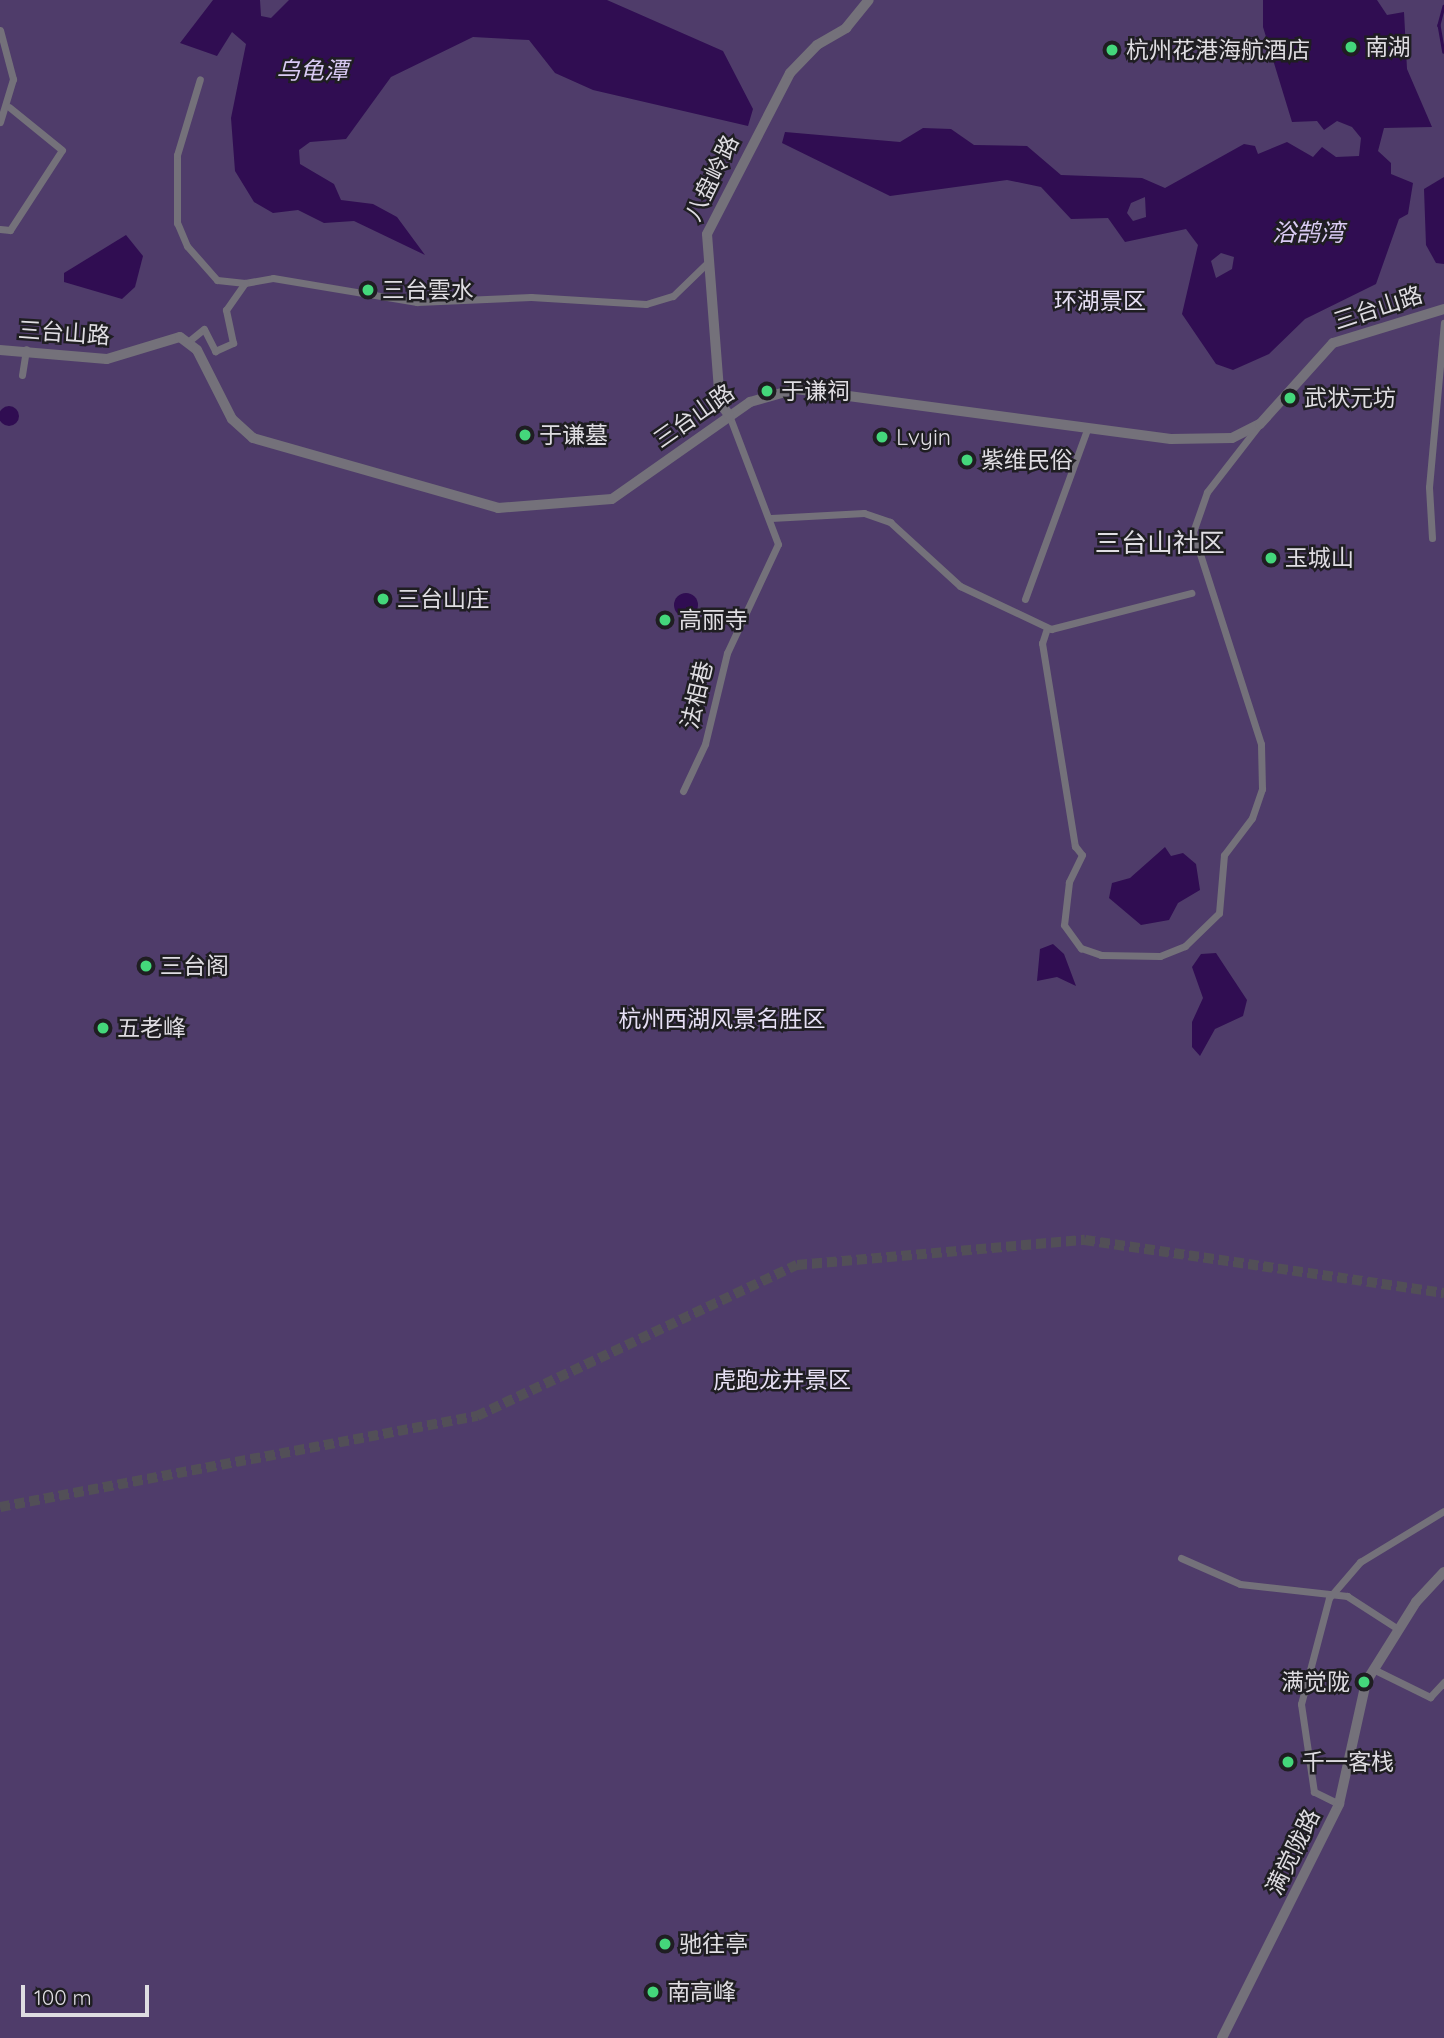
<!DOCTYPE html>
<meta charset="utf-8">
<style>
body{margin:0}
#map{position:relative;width:1444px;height:2038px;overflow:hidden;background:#39363e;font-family:Quicksand,"Noto Sans SC",sans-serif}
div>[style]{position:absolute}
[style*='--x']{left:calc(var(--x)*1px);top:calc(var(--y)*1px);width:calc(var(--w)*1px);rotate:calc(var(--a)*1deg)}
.green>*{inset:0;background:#4f3c6a}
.water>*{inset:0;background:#300d52}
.round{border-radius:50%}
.stream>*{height:2.5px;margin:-1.25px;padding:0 1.25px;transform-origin:1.25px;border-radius:1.25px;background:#300d52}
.secondary-tunnel>*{height:10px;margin-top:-5px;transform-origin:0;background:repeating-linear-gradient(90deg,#524f57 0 10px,transparent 0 15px)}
.street>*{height:7px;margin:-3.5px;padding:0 3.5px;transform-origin:3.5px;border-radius:3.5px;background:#74717a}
.secondary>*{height:10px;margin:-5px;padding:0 5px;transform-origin:5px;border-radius:5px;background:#74717a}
.dots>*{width:19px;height:19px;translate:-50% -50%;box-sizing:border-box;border:4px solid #1f1e22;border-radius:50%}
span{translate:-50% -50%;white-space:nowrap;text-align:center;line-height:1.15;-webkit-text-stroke:5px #1f1e22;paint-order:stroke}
.poi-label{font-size:23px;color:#dfdde2}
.left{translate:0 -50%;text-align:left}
.right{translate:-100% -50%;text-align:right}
.street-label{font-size:23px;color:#dfdde2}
.park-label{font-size:23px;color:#e7e0f5}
.water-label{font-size:24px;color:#d9caf3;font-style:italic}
.quarter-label{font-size:26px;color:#dfdde2}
.scale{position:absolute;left:21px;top:1985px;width:128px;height:32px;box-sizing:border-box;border:4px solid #dfdde2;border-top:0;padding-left:9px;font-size:21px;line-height:24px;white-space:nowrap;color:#dfdde2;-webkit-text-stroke:5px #1f1e22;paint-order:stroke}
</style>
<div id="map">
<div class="green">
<i style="clip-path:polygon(0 0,1444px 0,1444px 2038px,0 2038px)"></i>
</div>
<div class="water">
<i style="clip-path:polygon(213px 0,260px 0,261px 16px,271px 18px,289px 0,607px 0,723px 51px,753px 109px,748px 126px,593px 90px,555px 73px,529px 40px,473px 37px,391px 77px,346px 139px,310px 142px,299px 150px,300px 164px,334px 184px,341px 200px,373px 204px,397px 217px,425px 255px,354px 221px,324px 223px,298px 210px,273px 213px,254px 202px,235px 171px,231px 118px,246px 44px,232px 32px,217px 56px,180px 43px)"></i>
<i style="clip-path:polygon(evenodd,1263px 0,1377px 0,1387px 15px,1404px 12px,1407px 69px,1432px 127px,1384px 128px,1378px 151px,1391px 163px,1391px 174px,1413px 183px,1408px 214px,1399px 219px,1376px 284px,1305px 319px,1269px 354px,1233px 370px,1216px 364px,1182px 314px,1198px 245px,1186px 229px,1125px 242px,1108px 218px,1071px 219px,1041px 187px,1007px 180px,890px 196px,782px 143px,785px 132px,900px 142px,923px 128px,951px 129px,974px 145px,1027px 146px,1061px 175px,1142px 178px,1165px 188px,1244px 144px,1255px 146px,1258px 154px,1287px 142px,1313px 157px,1322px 147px,1336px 157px,1359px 156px,1361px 138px,1352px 127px,1337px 121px,1324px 130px,1317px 121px,1292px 122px,1263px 27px,1263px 0,1145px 197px,1146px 217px,1133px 221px,1127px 213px,1131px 203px,1145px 197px,1263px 0,1221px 253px,1234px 257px,1232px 269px,1216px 278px,1211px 261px,1221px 253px)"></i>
<i style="clip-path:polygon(1444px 177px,1444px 264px,1436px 263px,1426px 245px,1424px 189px)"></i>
<i style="clip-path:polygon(126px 235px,143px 256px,135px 287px,122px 299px,64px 282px,64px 273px)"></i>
<i class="round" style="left:-1px;top:406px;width:20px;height:20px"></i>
<i class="round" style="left:674px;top:593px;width:24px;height:24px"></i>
<i style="clip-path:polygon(1165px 847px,1171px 856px,1183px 853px,1196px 864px,1200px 890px,1178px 903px,1169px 920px,1141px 925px,1109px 898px,1112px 883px,1130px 878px)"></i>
<i style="clip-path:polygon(1053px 944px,1064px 954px,1076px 986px,1057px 977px,1037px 981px,1040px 949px)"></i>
<i style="clip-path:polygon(1216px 953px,1247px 1000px,1243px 1016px,1215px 1029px,1200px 1056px,1192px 1047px,1192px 1022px,1203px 998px,1192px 967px,1201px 954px)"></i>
</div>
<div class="stream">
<i style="--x:1444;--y:6;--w:20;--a:105"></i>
<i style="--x:1439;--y:25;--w:27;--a:80"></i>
</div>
<div class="secondary-tunnel">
<i style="--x:0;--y:1507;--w:486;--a:-10.8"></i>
<i style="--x:477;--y:1416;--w:354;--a:-25.3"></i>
<i style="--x:797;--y:1265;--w:289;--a:-5"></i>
<i style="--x:1085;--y:1240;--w:363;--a:8.4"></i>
</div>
<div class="street">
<i style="--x:0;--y:30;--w:51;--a:75.1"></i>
<i style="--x:13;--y:79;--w:45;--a:106.8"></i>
<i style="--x:0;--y:229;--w:10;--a:6"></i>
<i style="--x:10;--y:230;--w:95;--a:-57"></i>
<i style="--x:62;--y:150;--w:68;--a:-140.9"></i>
<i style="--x:245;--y:283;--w:28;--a:-10"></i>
<i style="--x:273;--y:278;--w:146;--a:9.5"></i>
<i style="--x:417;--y:302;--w:114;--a:-2.5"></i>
<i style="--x:531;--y:297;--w:115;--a:3.5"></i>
<i style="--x:646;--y:304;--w:28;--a:-17"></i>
<i style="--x:673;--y:296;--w:46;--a:-44.1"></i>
<i style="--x:189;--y:341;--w:19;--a:-39"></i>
<i style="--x:204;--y:329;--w:25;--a:63"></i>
<i style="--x:215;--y:351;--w:20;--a:-24"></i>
<i style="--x:233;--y:343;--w:34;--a:-102"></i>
<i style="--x:226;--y:310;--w:33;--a:-55"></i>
<i style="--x:245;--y:283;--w:28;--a:-174"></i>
<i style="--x:217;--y:280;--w:45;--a:-131.4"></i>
<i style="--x:187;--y:246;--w:25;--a:-113"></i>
<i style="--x:177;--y:223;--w:68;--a:-90"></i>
<i style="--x:177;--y:155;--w:79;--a:-73.2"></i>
<i style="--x:22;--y:375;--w:26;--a:-81"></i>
<i style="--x:771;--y:518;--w:93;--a:-3.1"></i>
<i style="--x:864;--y:513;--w:28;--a:19"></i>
<i style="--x:890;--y:522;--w:95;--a:42.4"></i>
<i style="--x:960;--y:586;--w:101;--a:25.3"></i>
<i style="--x:1051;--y:629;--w:145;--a:-14.4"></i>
<i style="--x:1432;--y:538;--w:51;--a:-93.4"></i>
<i style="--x:1429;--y:487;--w:165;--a:-84.8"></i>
<i style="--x:1025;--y:599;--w:183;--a:-69.9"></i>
<i style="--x:1047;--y:628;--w:16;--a:108"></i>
<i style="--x:1042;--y:643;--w:206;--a:80.8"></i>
<i style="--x:1075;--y:846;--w:11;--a:52"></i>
<i style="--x:1082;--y:855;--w:30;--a:116"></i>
<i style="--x:1069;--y:882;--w:43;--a:96.6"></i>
<i style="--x:1064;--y:925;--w:29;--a:54"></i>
<i style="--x:1081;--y:948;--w:21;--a:19"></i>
<i style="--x:1101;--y:955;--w:59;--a:1"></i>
<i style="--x:1160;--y:956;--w:27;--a:-22"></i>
<i style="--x:1185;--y:946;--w:47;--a:-44.1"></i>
<i style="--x:1219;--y:913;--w:58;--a:-85.1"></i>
<i style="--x:1224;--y:855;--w:46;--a:-52.9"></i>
<i style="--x:1252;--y:818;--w:31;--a:-71"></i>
<i style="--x:1262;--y:789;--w:45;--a:-91.3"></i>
<i style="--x:1261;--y:744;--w:223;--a:-107.8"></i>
<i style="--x:1193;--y:532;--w:42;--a:-70.7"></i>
<i style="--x:1207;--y:492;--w:85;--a:-52.2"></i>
<i style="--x:683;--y:791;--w:52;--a:-64.9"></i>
<i style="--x:705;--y:744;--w:94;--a:-76.4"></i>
<i style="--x:727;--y:653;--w:120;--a:-64.9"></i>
<i style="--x:778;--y:544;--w:138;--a:-110.8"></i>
<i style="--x:1181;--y:1558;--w:64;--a:23.8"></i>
<i style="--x:1240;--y:1584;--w:108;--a:6.4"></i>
<i style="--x:1347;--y:1596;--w:61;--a:32.9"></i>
<i style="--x:1373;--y:1669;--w:64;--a:26.2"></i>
<i style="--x:1430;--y:1697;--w:21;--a:-47"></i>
<i style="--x:1339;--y:1804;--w:28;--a:-154"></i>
<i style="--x:1314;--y:1792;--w:89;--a:-98.4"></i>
<i style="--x:1301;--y:1704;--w:110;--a:-75.2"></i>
<i style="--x:1329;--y:1598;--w:48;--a:-49.3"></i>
<i style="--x:1360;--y:1562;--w:98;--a:-31.3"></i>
</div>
<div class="secondary">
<i style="--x:0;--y:350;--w:107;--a:4.8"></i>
<i style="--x:107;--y:359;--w:76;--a:-16.8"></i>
<i style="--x:180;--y:337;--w:21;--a:37"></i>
<i style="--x:197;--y:350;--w:77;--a:63.1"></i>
<i style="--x:232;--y:419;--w:28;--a:42"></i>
<i style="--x:253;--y:438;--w:255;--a:15.9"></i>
<i style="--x:498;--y:508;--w:114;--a:-4.5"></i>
<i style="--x:612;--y:499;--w:169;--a:-35.1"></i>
<i style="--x:750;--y:402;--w:48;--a:-15.8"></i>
<i style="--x:796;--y:389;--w:378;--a:7.6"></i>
<i style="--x:1171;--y:439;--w:61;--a:-0.9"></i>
<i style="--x:1232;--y:438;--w:31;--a:-27"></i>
<i style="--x:1260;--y:424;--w:109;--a:-48"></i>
<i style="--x:1333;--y:343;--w:116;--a:-17"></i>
<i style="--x:729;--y:415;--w:15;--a:-127"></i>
<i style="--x:720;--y:403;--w:169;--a:-94.4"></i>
<i style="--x:707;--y:234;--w:181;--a:-62.7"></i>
<i style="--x:790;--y:73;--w:39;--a:-46"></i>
<i style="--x:817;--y:45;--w:34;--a:-30"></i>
<i style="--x:846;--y:28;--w:36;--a:-51"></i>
<i style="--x:1222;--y:2038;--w:262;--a:-63.4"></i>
<i style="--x:1339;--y:1804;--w:125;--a:-77.5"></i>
<i style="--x:1366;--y:1682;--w:94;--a:-58"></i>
<i style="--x:1416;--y:1602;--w:41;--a:-47"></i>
</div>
<div class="dots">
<i style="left:1351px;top:47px;background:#44d77b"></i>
<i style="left:1112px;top:50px;background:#44d77b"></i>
<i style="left:368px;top:290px;background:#44d77b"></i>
<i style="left:767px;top:391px;background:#44d77b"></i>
<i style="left:1290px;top:398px;background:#44d77b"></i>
<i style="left:525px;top:435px;background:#44d77b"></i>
<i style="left:882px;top:437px;background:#44d77b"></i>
<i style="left:967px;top:460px;background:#44d77b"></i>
<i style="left:1271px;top:558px;background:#44d77b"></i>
<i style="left:383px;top:599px;background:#44d77b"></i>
<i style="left:665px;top:620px;background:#44d77b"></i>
<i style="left:146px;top:966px;background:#44d77b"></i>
<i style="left:103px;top:1028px;background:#44d77b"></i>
<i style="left:1364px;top:1682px;background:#44d77b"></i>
<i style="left:1288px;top:1762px;background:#44d77b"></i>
<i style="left:665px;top:1944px;background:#44d77b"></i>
<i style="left:653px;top:1992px;background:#44d77b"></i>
</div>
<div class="poi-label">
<span class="left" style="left:1365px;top:47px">南湖</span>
<span class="left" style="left:1126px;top:50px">杭州花港海航酒店</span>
<span class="left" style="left:382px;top:290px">三台雲水</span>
<span class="left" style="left:781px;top:391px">于谦祠</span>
<span class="left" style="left:1304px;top:398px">武状元坊</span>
<span class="left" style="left:539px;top:435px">于谦墓</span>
<span class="left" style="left:896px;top:437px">Lvyin</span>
<span class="left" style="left:981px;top:460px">紫维民俗</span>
<span class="left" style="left:1285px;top:558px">玉城山</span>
<span class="left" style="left:397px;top:599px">三台山庄</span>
<span class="left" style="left:679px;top:620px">高丽寺</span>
<span class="left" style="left:160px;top:966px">三台阁</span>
<span class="left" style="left:117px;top:1028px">五老峰</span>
<span class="right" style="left:1350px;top:1682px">满觉陇</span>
<span class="left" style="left:1302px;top:1762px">千一客栈</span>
<span class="left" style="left:679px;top:1944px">驰往亭</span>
<span class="left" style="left:667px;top:1992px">南高峰</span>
</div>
<div class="street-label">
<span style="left:712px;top:178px;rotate:-64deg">八盘岭路</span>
<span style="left:1378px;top:308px;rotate:-18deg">三台山路</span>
<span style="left:64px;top:333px;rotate:4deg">三台山路</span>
<span style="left:694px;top:416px;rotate:-35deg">三台山路</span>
<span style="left:697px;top:695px;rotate:-77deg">法相巷</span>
<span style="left:1293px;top:1852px;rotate:-64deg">满觉陇路</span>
</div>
<div class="park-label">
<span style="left:1100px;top:301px">环湖景区</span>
<span style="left:722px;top:1019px">杭州西湖风景名胜区</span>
<span style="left:782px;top:1380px">虎跑龙井景区</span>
</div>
<div class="water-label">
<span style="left:312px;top:71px">乌龟潭</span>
<span style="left:1308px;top:233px">浴鹄湾</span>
</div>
<div class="quarter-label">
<span style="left:1160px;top:543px">三台山社区</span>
</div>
<div class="scale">100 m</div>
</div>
